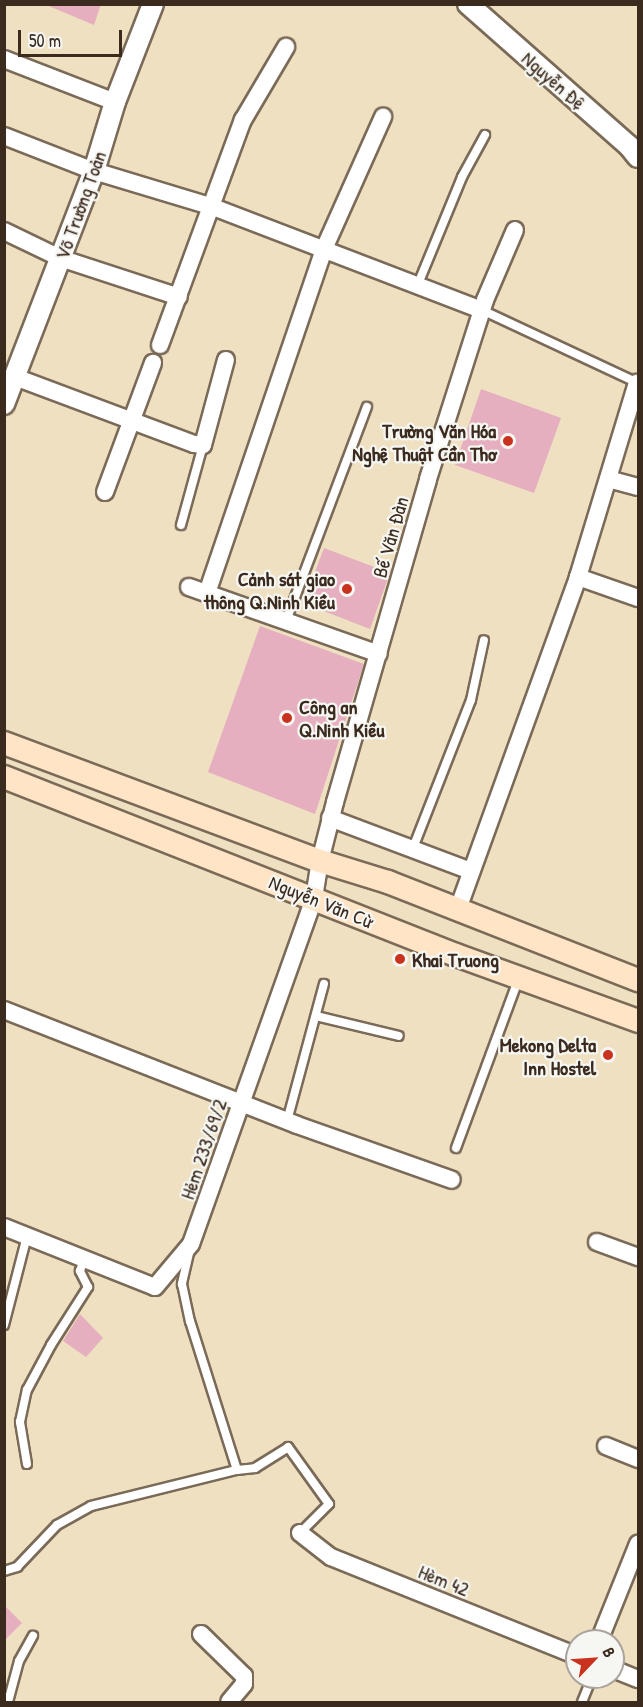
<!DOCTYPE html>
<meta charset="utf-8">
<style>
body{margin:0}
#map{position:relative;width:643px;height:1707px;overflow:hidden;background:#eee0c1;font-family:"Patrick Hand",sans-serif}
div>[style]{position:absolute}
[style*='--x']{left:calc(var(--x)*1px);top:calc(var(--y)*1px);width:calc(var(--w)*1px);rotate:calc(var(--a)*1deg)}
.building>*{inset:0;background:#e5afbf}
.roads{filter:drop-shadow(2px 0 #7a6a57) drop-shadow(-2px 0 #7a6a57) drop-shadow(0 2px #7a6a57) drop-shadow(0 -2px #7a6a57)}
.service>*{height:8px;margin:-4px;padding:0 4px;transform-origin:4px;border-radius:4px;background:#fff}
.minor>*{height:16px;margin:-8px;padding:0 8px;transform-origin:8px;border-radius:8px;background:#fff}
.tertiary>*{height:20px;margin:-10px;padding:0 10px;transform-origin:10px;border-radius:10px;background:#fff}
.secondary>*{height:22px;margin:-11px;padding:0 11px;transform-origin:11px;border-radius:11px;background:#ffe4c6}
.dots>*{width:16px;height:16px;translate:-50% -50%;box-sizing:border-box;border:3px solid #f6f6f2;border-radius:50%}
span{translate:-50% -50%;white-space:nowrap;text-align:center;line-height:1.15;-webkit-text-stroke:4.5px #f6f6f2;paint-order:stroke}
.street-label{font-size:20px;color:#3b2a1e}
.poi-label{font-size:20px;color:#3b2a1e;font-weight:700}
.right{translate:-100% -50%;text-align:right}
.left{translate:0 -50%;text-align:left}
.frame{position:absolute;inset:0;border:6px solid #3b2a1e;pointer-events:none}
.north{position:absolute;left:565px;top:1629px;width:60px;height:60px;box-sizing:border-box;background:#f6f6f2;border:2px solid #aba49d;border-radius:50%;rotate:65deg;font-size:16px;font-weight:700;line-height:24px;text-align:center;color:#3b2a1e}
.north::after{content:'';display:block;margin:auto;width:21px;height:27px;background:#c8321e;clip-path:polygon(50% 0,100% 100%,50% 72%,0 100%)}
.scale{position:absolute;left:18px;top:30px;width:104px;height:27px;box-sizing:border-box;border:3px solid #3b2a1e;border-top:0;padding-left:8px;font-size:18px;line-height:21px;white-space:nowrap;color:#3b2a1e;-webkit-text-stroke:4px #f6f6f2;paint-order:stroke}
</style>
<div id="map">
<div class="building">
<i style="clip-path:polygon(44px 4px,101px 4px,94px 25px)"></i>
<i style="clip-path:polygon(481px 389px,561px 418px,534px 493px,455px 465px)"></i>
<i style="clip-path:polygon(324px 548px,390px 573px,370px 629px,303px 603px)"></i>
<i style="clip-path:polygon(260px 626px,364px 664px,315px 814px,208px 772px)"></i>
<i style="clip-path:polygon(80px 1314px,103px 1338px,86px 1357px,63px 1341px)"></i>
<i style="clip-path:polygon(4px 1605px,22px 1623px,4px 1641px)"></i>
</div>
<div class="roads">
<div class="service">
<i style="--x:418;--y:284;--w:116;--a:-67.6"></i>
<i style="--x:462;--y:177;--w:48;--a:-61.3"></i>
<i style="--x:482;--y:310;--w:172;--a:25.1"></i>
<i style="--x:181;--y:525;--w:83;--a:-74.6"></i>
<i style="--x:286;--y:621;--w:229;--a:-69.3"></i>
<i style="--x:413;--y:848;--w:159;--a:-68.6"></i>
<i style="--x:471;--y:700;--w:61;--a:-77.8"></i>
<i style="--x:316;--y:1016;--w:85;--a:13.5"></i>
<i style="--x:287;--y:1121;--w:142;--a:-74.9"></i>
<i style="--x:456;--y:1148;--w:181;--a:-69.7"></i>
<i style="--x:189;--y:1253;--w:32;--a:103"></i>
<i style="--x:182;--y:1284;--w:38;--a:78"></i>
<i style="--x:190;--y:1321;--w:156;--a:72.5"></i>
<i style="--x:4;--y:1325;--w:92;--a:-75.5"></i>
<i style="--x:27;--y:1464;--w:43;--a:-99.5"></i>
<i style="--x:20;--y:1422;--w:33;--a:-78"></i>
<i style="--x:27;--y:1390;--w:51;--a:-61.9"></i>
<i style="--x:51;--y:1345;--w:69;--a:-57.5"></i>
<i style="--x:88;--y:1287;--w:18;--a:-117"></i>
<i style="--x:80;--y:1271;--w:13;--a:-72"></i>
<i style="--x:4;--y:1571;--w:14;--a:-17"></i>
<i style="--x:17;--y:1567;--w:58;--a:-46.4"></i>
<i style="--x:57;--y:1525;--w:39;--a:-29"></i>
<i style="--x:91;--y:1506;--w:150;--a:-13.9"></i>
<i style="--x:237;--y:1470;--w:18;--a:-6"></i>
<i style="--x:255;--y:1468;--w:39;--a:-32"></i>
<i style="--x:288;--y:1447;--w:70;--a:54.3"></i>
<i style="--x:329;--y:1504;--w:41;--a:135"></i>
<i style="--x:8;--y:1702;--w:42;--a:-75"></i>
<i style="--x:19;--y:1661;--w:29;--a:-61"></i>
<i style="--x:582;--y:1702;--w:27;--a:-68"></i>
</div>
<div class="minor">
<i style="--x:4;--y:59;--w:119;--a:21.2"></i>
<i style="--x:4;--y:136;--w:97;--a:21.3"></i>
<i style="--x:94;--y:171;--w:124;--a:16.8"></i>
<i style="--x:213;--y:207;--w:288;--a:21"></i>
<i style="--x:4;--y:231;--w:62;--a:25.7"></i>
<i style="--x:60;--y:258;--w:125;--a:18.1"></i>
<i style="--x:160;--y:345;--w:240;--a:-69.8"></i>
<i style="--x:243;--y:120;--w:85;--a:-59.5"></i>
<i style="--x:15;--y:377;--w:191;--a:20.5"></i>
<i style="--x:194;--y:444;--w:9;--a:6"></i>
<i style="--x:203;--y:445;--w:88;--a:-74.9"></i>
<i style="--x:608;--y:479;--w:31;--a:15"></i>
<i style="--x:105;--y:492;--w:138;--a:-69.6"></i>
<i style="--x:578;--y:577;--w:64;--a:19.3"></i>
<i style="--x:189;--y:587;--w:201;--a:19.4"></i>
<i style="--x:207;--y:593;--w:363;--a:-71.2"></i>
<i style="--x:324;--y:249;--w:145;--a:-65.9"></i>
<i style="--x:330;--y:818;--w:151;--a:20.6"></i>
<i style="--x:458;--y:909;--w:353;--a:-70.1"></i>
<i style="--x:578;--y:577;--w:203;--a:-73.1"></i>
<i style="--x:4;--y:1010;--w:315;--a:21.4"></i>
<i style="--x:297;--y:1125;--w:164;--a:19.5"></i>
<i style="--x:4;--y:1227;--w:162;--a:21.7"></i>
<i style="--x:155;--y:1287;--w:56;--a:-50.1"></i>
<i style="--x:191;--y:1244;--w:367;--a:-70.4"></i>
<i style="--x:314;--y:898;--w:37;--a:-81"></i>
<i style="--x:320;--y:861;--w:61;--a:-75.7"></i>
<i style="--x:335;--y:802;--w:336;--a:-73.9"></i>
<i style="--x:428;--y:479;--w:188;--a:-72.3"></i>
<i style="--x:485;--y:300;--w:76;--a:-66.8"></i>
<i style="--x:597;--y:1242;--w:44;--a:20.1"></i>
<i style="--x:606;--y:1446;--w:35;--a:22"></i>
<i style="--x:300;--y:1533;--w:39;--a:38"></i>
<i style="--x:331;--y:1557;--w:265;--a:21.9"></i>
<i style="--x:201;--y:1634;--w:60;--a:44.3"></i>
<i style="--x:244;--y:1676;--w:8;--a:90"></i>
<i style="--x:244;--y:1684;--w:23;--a:130"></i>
<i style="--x:599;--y:1641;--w:105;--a:-68.1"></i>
<i style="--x:613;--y:1669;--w:27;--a:22"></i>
</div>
<div class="tertiary">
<i style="--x:468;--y:4;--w:215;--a:41.4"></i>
<i style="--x:629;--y:146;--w:14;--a:51"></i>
<i style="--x:4;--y:404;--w:250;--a:-68.9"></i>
<i style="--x:94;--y:171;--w:72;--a:-73.1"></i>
<i style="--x:115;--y:102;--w:105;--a:-68.8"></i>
</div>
<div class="secondary">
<i style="--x:4;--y:743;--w:337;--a:20.5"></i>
<i style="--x:320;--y:861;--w:71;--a:17.2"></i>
<i style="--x:388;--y:882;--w:269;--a:21.4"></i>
<i style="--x:4;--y:777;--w:486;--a:21.5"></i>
<i style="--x:456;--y:955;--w:194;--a:19.9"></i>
</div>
</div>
<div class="dots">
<i style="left:508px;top:441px;background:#c8321e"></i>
<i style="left:347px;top:589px;background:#c8321e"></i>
<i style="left:287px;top:718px;background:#c8321e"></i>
<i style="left:400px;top:959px;background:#c8321e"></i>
<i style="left:608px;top:1055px;background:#c8321e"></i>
</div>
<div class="street-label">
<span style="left:554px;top:80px;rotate:41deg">Nguyễn Đệ</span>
<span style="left:80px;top:205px;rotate:-70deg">Võ Trường Toản</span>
<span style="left:390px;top:537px;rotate:-74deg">Bế Văn Đàn</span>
<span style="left:321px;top:901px;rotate:22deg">Nguyễn Văn Cừ</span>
<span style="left:203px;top:1149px;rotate:-71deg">Hẻm 233/69/2</span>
<span style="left:444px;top:1580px;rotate:22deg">Hèm 42</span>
</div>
<div class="poi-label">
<span class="right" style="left:496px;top:442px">Trường Văn Hóa<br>Nghệ Thuật Cần Thơ</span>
<span class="right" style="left:335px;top:590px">Cảnh sát giao<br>thông Q.Ninh Kiều</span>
<span class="left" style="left:299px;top:718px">Công an<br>Q.Ninh Kiều</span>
<span class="left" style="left:412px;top:959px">Khai Truong</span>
<span class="right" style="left:596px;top:1056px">Mekong Delta<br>Inn Hostel</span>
</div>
<div class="frame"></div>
<div class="north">B</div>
<div class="scale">50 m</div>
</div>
